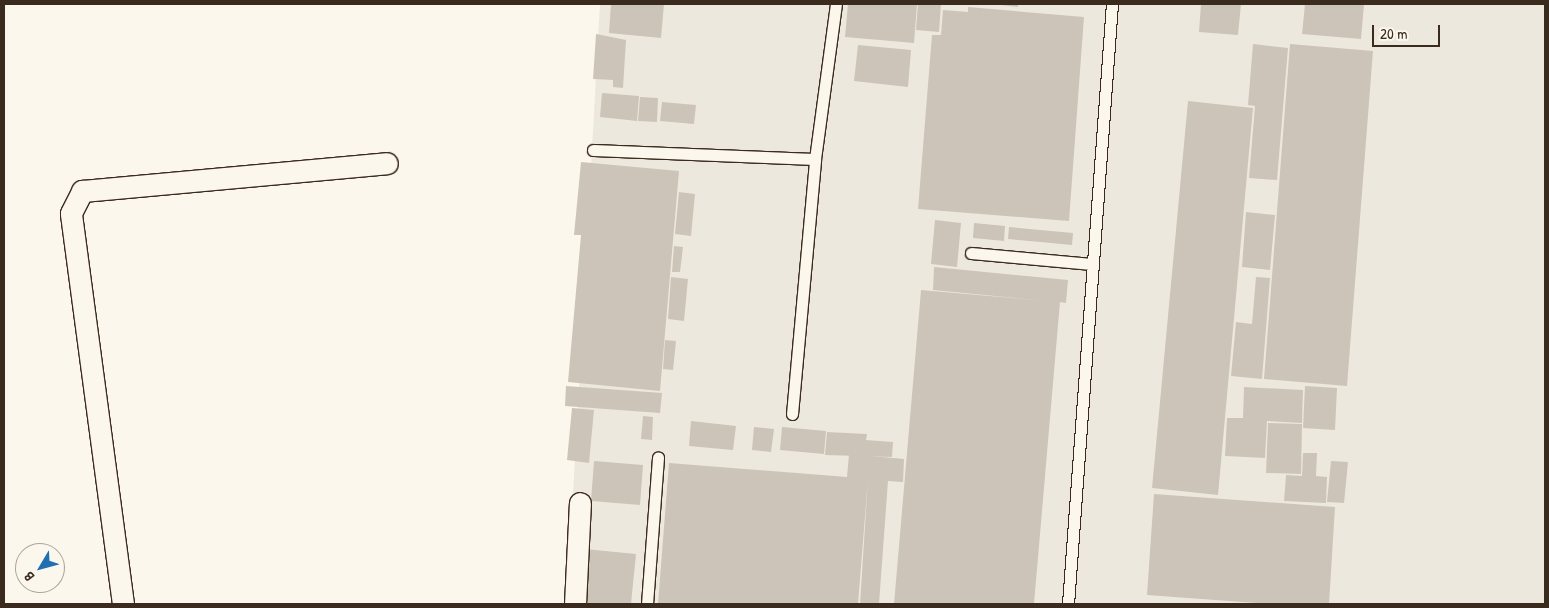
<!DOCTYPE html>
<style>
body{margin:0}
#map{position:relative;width:1549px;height:608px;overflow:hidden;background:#fbf7ec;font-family:"Patrick Hand",sans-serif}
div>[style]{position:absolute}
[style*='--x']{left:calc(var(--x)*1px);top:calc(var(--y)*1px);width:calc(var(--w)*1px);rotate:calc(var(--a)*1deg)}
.built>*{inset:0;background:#ede8dd}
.building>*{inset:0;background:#ccc4b9}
.roads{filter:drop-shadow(1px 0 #3b2a1e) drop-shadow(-1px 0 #3b2a1e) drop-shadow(0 1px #3b2a1e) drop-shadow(0 -1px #3b2a1e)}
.service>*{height:11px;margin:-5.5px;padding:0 5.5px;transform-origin:5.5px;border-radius:5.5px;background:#fbf7ec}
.minor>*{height:21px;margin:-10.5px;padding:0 10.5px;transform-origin:10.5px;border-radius:10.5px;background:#fbf7ec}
span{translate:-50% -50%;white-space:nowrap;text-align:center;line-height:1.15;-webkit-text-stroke:5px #fbf7ec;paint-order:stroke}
.frame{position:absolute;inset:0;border:5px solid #3b2a1e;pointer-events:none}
.north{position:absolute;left:15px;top:543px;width:50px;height:50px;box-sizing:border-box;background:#fbf7ec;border:1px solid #aea59a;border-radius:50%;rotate:233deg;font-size:14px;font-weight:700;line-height:20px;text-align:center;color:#3b2a1e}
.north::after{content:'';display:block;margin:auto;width:18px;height:22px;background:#1f6fb2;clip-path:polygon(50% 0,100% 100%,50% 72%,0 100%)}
.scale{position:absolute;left:1372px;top:25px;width:68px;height:22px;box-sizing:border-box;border:2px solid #3b2a1e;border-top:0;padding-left:6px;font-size:15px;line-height:18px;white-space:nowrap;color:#3b2a1e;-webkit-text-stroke:4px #fbf7ec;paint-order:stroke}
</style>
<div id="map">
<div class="built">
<i style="clip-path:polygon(600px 4px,1545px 4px,1545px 604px,567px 604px)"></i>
</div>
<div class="building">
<i style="clip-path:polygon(611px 4px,664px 4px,661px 38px,609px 33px)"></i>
<i style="clip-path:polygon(848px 4px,917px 4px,914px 43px,845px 37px)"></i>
<i style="clip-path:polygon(918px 4px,941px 4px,939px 32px,916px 30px)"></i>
<i style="clip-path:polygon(992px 4px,1018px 4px,1018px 7px)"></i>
<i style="clip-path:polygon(1201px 4px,1241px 4px,1238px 35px,1199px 32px)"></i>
<i style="clip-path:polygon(1305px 4px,1364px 4px,1361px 39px,1302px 34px)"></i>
<i style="clip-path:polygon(968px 7px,1084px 17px,1069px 221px,918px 209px,932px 35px,941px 35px,943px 10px,968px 12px)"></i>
<i style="clip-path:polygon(596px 34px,626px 40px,623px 88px,613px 87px,613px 80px,593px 79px)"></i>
<i style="clip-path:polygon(1253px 44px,1288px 48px,1277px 180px,1249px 178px,1255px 106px,1248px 105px)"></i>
<i style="clip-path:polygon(1290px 44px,1373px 51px,1347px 386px,1264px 379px)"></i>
<i style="clip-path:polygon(858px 45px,911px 50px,908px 87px,854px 81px)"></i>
<i style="clip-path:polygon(602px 93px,639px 96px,637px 121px,600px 117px)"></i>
<i style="clip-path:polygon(640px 97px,658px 98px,657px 122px,638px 121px)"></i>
<i style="clip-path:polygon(1188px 101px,1253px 108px,1218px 495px,1152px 488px)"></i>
<i style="clip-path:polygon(662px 102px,696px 105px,694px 124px,660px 121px)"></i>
<i style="clip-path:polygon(581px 162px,679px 171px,660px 391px,568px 382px,581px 235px,574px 235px)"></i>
<i style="clip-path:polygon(679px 192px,695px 194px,691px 236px,675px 234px)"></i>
<i style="clip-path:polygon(1246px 212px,1275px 215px,1270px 270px,1242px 267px)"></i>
<i style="clip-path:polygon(935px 220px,961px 223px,957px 267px,931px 264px)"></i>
<i style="clip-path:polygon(974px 223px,1005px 226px,1004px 241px,973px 238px)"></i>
<i style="clip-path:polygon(1009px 227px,1073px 233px,1072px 245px,1008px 239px)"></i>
<i style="clip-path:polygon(674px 246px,683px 247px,680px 272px,672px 272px)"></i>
<i style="clip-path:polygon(934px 267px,1068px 280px,1066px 303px,1060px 302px,1034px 604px,894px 604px,921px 290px,1045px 301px,933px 290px)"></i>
<i style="clip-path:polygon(671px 277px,688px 279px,684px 321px,668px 319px)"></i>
<i style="clip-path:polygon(1256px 277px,1270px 278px,1262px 379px,1231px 376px,1236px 322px,1252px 324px)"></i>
<i style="clip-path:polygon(665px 340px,676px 341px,673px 370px,663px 369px)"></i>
<i style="clip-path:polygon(566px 386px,662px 393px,660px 413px,565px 406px)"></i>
<i style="clip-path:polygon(1305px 386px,1337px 388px,1335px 430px,1303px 428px)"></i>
<i style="clip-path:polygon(1244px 387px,1303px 390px,1302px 423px,1267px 421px,1265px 458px,1225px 456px,1227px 418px,1243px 418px)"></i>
<i style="clip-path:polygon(572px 408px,594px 410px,589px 463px,567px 460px)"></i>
<i style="clip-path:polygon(643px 416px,653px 417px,652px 440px,641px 439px)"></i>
<i style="clip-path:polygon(691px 421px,736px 426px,733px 450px,689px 446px)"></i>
<i style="clip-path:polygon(1268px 423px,1302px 424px,1301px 474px,1266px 473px)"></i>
<i style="clip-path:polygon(754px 427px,774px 429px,771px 452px,752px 450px)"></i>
<i style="clip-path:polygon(782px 427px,826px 431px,824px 454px,780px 450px)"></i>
<i style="clip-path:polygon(827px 432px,867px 434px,866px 440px,893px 442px,892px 457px,825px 455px)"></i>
<i style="clip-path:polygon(1303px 453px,1317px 453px,1316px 476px,1327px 477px,1326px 503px,1284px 501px,1286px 475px,1302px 476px)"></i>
<i style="clip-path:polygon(849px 454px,904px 459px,903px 482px,888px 481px,879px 604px,860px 604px,868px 479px,858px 604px,658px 604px,669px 463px,847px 477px)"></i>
<i style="clip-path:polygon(594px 461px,643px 465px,640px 505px,591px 501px)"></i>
<i style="clip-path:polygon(1331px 461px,1348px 462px,1344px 503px,1327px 502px)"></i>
<i style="clip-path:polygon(1154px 494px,1335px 507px,1329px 604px,1270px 604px,1147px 595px)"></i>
<i style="clip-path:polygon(585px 549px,636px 554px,631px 604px,580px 604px)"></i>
</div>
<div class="roads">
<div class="service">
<i style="--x:593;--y:150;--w:222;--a:2.3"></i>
<i style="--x:971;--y:253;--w:121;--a:5.2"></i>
<i style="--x:792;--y:414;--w:256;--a:-84.8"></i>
<i style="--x:815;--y:159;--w:156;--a:-82.3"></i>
<i style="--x:647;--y:604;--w:147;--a:-85.7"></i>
<i style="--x:1068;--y:604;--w:602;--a:-85.81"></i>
</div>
<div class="minor">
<i style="--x:123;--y:604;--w:394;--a:-97.6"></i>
<i style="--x:71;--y:213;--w:25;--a:-63"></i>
<i style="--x:82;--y:191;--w:306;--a:-5.2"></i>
<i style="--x:575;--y:604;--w:101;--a:-87.2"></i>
</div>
</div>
<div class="frame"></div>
<div class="north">B</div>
<div class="scale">20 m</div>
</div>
